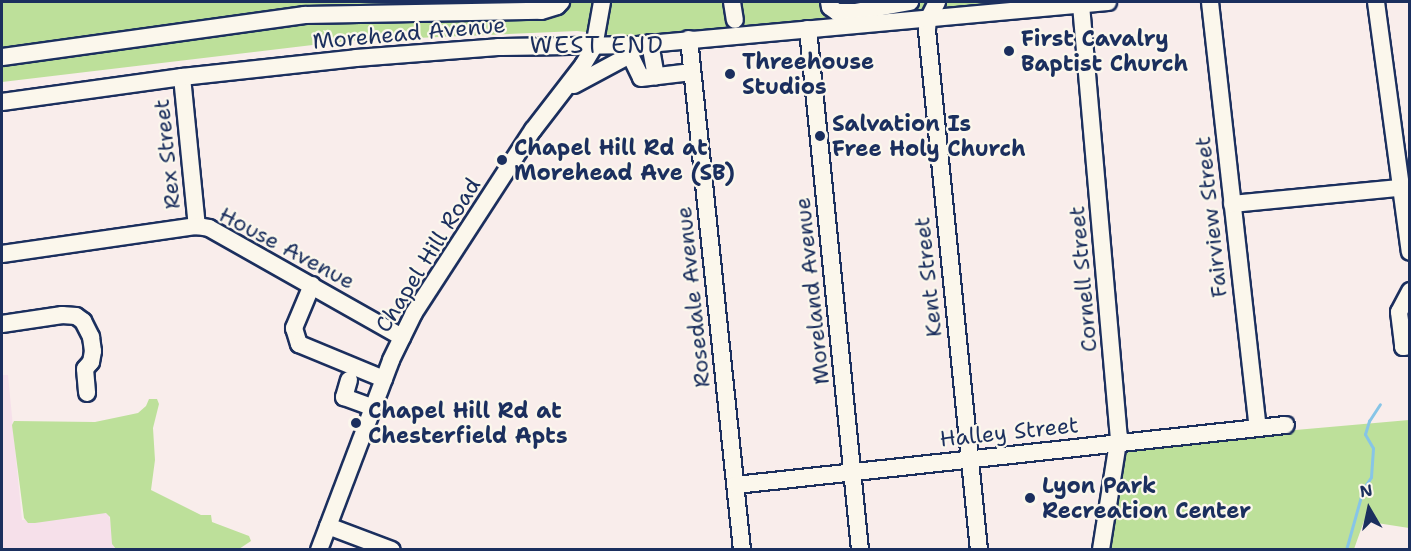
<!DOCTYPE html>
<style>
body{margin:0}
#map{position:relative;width:1411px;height:551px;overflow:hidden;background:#f9edeb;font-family:"Shantell Sans",sans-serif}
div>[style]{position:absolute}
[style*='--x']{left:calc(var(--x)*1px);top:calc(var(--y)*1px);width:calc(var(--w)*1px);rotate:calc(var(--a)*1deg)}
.built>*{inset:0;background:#f6e0ea}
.green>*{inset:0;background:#bde09a}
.stream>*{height:3px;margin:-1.5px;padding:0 1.5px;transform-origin:1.5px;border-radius:1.5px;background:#87c5e7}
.roads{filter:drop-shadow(2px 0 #1b2f5e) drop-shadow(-2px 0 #1b2f5e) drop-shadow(0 2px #1b2f5e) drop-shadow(0 -2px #1b2f5e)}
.minor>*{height:16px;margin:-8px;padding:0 8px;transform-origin:8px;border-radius:8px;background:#fbf7ec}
.dots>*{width:16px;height:16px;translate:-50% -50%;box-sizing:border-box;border:3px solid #fbf7ec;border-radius:50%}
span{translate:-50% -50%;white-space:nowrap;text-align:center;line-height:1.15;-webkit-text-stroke:4.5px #fbf7ec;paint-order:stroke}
.street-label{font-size:22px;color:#1b2f5e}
.poi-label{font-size:22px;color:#1b2f5e;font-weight:700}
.left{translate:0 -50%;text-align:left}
.neighbourhood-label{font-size:24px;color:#1b2f5e;letter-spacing:1.5px}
.frame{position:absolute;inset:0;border:3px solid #1b2f5e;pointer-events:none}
.north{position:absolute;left:1339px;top:479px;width:60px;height:60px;-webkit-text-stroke:4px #fbf7ec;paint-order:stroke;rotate:351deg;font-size:16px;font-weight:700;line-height:24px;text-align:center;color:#1b2f5e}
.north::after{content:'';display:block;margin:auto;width:21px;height:27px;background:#1b2f5e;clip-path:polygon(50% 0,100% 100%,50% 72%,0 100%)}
</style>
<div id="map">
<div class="built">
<i style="clip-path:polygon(2px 375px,8px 375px,22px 520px,108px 509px,115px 549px,2px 549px)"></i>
</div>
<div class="green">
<i style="clip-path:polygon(2px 2px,1003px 2px,629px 37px,577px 31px,346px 41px,2px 82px)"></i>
<i style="clip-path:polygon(149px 399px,157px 399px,159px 404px,153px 428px,155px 460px,151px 490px,201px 515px,211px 515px,212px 522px,249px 536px,251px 541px,239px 549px,116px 549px,112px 544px,110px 517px,106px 513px,35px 523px,28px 523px,24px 518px,12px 425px,14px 421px,95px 422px,138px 413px,146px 406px)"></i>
<i style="clip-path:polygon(1409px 420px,1409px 528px,1364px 521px,1354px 549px,1108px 550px,1126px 445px)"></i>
</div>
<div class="stream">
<i style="--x:1346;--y:550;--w:63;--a:-74.4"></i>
<i style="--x:1363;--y:489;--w:14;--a:-56"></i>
<i style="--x:1371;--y:477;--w:29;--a:-86"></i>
<i style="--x:1373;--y:448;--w:16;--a:-120"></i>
<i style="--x:1365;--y:434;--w:14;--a:-73"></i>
<i style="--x:1369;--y:421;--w:20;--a:-57"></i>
</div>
<div class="roads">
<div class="minor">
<i style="--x:732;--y:2;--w:18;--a:81"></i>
<i style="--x:829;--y:2;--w:5;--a:79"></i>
<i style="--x:830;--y:7;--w:9;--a:36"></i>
<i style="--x:837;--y:12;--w:18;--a:0"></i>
<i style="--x:855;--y:12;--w:56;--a:-10.3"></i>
<i style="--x:937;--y:2;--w:20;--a:117"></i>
<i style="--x:928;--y:20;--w:10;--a:96"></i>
<i style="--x:927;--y:30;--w:523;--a:84.29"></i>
<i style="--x:1210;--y:2;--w:428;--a:83.6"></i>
<i style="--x:1376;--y:2;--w:252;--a:82.3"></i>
<i style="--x:1081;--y:5;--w:433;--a:85"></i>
<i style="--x:1119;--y:436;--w:115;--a:99"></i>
<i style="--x:808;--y:29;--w:524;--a:84.3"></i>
<i style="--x:689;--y:39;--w:514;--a:84.08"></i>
<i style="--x:650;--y:43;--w:34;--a:80"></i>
<i style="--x:630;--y:55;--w:25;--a:64"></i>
<i style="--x:641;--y:78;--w:51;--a:-6.7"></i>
<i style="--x:2;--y:57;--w:305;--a:-7.9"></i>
<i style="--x:304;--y:15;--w:237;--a:-1"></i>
<i style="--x:541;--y:11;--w:17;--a:-17"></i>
<i style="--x:557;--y:6;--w:6;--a:-45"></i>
<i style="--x:182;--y:77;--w:150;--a:84.3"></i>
<i style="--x:574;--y:85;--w:64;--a:-28.2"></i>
<i style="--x:630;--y:55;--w:12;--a:-55"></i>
<i style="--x:2;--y:102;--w:182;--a:-7.9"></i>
<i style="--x:182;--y:77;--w:175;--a:-6.2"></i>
<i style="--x:356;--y:58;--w:142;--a:-4.4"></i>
<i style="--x:498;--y:47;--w:139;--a:-0.8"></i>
<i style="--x:637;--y:45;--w:473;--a:-5.2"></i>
<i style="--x:1232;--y:204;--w:168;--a:-5.5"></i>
<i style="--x:2;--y:254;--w:197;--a:-8.2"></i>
<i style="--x:197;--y:226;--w:12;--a:9"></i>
<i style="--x:209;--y:228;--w:222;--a:29.5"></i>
<i style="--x:312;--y:285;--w:47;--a:112.7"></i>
<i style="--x:294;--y:328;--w:17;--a:73"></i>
<i style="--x:299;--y:344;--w:92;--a:22.4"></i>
<i style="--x:1399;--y:312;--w:35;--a:83"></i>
<i style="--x:1403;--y:347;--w:7;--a:-8"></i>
<i style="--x:1399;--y:312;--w:24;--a:-62"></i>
<i style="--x:2;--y:324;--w:61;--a:-8.5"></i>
<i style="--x:62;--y:315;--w:14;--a:4"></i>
<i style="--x:76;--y:316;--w:9;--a:36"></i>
<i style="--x:83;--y:321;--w:18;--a:63"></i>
<i style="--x:91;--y:337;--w:14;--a:82"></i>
<i style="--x:93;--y:351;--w:11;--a:100"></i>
<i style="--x:91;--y:362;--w:9;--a:131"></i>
<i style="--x:85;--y:369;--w:24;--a:85"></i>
<i style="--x:349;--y:380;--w:18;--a:106"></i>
<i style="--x:344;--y:397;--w:30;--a:20"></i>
<i style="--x:736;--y:485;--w:553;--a:-6.23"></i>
<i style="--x:328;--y:526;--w:68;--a:20.6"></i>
<i style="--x:319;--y:550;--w:203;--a:-69.2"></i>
<i style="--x:391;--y:360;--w:52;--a:-63.9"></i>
<i style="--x:414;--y:313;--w:218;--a:-57"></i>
<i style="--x:533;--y:130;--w:82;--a:-52.4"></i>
<i style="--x:583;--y:65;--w:21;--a:-59"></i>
<i style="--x:594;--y:47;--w:46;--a:-79.9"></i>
</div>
</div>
<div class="dots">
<i style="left:1009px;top:51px;background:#1b2f5e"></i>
<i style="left:730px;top:74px;background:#1b2f5e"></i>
<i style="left:820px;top:136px;background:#1b2f5e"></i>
<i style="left:502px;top:160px;background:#1b2f5e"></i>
<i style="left:356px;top:423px;background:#1b2f5e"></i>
<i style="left:1030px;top:498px;background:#1b2f5e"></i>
</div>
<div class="street-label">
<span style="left:409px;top:33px;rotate:-5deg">Morehead Avenue</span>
<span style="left:167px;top:154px;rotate:-96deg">Rex Street</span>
<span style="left:1211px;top:217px;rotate:-96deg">Fairview Street</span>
<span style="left:287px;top:248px;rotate:28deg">House Avenue</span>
<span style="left:428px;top:255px;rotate:-58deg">Chapel Hill Road</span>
<span style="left:928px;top:277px;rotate:-96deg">Kent Street</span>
<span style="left:1083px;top:279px;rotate:-95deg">Cornell Street</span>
<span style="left:812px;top:291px;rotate:-96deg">Moreland Avenue</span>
<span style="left:693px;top:297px;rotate:-96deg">Rosedale Avenue</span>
<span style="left:1009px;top:432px;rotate:-6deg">Halley Street</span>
</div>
<div class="poi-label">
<span class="left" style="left:1021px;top:51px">First Cavalry<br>Baptist Church</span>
<span class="left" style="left:742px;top:74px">Threehouse<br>Studios</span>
<span class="left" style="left:832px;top:136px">Salvation Is<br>Free Holy Church</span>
<span class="left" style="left:514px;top:160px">Chapel Hill Rd at<br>Morehead Ave (SB)</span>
<span class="left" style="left:368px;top:423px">Chapel Hill Rd at<br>Chesterfield Apts</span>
<span class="left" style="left:1042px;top:498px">Lyon Park<br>Recreation Center</span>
</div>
<div class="neighbourhood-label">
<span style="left:597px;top:46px">WEST END</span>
</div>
<div class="frame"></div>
<div class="north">N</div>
</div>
